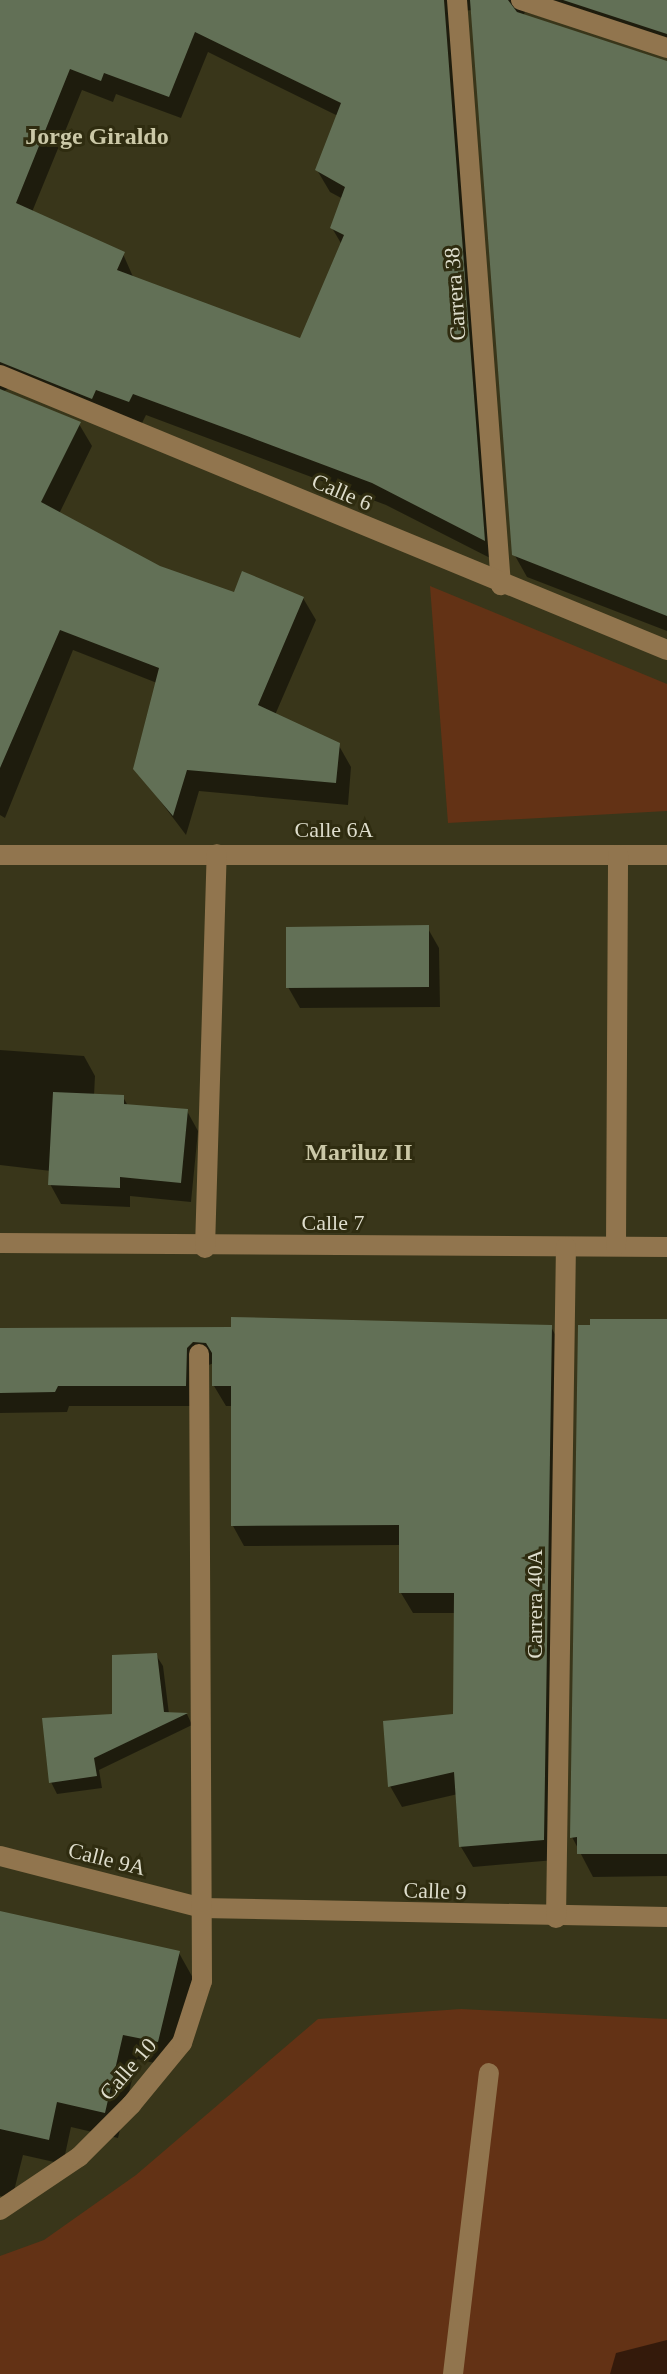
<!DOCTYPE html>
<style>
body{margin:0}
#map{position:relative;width:667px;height:2374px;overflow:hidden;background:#39361a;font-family:Georgia,serif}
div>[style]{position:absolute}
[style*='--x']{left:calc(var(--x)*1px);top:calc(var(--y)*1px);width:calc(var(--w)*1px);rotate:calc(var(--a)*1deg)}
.green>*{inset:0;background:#633215}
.shadow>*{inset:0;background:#0007}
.building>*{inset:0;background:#627056}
.minor>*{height:20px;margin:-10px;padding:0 10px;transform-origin:10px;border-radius:10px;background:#91754e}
span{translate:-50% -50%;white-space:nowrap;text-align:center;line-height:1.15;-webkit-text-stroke:6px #2f2c10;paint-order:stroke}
.street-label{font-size:22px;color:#deddcc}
.neighbourhood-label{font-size:24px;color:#cbc8a7;font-weight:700}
</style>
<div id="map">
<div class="green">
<i style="clip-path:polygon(430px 586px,667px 684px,667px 811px,448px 823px)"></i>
<i style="clip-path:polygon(461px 2009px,667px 2019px,667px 2374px,0 2374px,0 2256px,44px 2240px,136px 2175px,318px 2019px)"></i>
</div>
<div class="shadow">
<i style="clip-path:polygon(evenodd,0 0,667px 0,667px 53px,525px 12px,523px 16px,667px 62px,667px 631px,527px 577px,514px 554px,473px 10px,461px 11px,496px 561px,386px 505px,146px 415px,142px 423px,18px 384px,2px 392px,79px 424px,92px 446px,59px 514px,159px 568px,235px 594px,303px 598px,316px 620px,275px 715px,338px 744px,351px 767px,348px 805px,199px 791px,186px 835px,136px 769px,157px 683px,73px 650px,5px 818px,0 815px,0 0,208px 52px,338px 116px,317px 170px,330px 192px,343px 199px,332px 228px,342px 245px,301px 341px,134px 279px,123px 254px,32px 212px,82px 90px,113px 102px,116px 94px,181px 118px,208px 52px)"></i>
<i style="clip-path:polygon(427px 927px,439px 948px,440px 1007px,300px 1008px,288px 987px)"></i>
<i style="clip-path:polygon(0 1050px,84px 1056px,95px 1076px,94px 1096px,123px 1097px,128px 1106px,187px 1111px,198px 1131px,191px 1202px,130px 1196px,130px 1207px,61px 1204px,50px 1184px,51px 1171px,0 1165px)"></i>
<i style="clip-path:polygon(667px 1322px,667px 1876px,593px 1877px,572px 1837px)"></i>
<i style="clip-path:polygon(551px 1327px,562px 1347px,555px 1860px,473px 1867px,461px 1847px,458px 1794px,402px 1807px,390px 1786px,455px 1716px,455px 1613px,413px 1613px,401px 1593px,401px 1545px,244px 1546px,233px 1526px,233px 1406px,226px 1406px,214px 1386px,214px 1363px,198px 1369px,197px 1406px,69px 1406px,67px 1412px,0 1413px,0 1330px)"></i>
<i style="clip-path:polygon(156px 1655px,163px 1666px,169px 1714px,187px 1714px,192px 1725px,99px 1770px,102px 1788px,57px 1794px,51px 1782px,114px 1716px)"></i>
<i style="clip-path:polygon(0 1913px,179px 1953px,193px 1978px,172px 2067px,137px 2059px,118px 2138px,71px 2127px,63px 2164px,23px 2155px,12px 2199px,0 2196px)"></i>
<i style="clip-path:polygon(667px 2340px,667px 2374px,610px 2374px,616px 2353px)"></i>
</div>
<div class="building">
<i style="clip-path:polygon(evenodd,0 0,444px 0,485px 541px,372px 483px,247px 436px,133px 394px,129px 402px,96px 390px,92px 399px,0 362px,0 0,195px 32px,341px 103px,315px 170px,345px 187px,330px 228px,344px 235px,300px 338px,117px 270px,125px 252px,16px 203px,70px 69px,101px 81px,104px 73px,169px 97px,195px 32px)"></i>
<i style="clip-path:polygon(470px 0,508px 0,517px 12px,667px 61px,667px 616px,512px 555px)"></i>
<i style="clip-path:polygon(563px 0,667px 0,667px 34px)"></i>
<i style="clip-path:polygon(0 389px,81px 422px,41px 502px,160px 566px,234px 592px,242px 571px,304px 597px,258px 705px,340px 743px,336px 783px,187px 770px,173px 816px,133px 769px,159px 668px,60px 630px,0 768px)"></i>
<i style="clip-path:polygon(429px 925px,429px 987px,286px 988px,286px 927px)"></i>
<i style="clip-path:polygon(53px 1092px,124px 1095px,124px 1104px,188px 1109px,181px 1183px,120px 1177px,120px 1188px,48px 1185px)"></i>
<i style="clip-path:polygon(231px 1317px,552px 1325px,544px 1840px,459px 1847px,454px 1772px,388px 1787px,383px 1721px,453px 1714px,454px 1593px,399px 1593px,399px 1525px,231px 1526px,231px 1386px,212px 1386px,212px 1353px,206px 1343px,193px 1342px,187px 1348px,186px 1386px,58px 1386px,55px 1392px,0 1393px,0 1328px,231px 1327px)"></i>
<i style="clip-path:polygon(590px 1319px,667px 1319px,667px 1854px,577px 1854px,577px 1837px,570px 1838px,578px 1325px,590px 1325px)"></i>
<i style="clip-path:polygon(157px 1653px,164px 1712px,188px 1713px,94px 1758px,97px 1776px,49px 1783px,42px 1718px,112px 1714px,112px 1655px)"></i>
<i style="clip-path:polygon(0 1911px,180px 1951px,158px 2042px,123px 2035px,105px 2113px,57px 2102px,49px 2140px,0 2129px)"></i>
</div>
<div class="minor">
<i style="--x:457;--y:0;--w:587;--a:85.7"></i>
<i style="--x:521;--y:0;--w:154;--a:18.2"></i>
<i style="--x:0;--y:375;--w:721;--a:22.41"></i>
<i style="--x:0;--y:855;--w:667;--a:0"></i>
<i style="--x:0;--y:1243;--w:667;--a:0.34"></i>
<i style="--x:616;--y:1246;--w:391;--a:-89.7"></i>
<i style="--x:205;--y:1248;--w:394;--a:-88.3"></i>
<i style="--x:0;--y:1856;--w:209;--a:14.4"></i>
<i style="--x:202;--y:1908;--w:465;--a:1.1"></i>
<i style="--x:556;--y:1918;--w:671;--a:-89.15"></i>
<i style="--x:0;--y:2210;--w:95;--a:-33.9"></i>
<i style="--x:79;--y:2157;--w:74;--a:-45"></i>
<i style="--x:131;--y:2105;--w:80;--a:-50.6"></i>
<i style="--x:182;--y:2043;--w:65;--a:-72.1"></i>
<i style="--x:202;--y:1981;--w:627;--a:-90.27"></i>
<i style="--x:453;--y:2374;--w:303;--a:-83.2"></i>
</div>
<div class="street-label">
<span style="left:455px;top:294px;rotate:-94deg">Carrera 38</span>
<span style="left:342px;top:492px;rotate:23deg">Calle 6</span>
<span style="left:334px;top:830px">Calle 6A</span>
<span style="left:333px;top:1223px">Calle 7</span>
<span style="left:535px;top:1604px;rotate:-90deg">Carrera 40A</span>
<span style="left:107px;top:1859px;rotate:14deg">Calle 9A</span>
<span style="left:435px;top:1891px;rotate:2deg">Calle 9</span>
<span style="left:128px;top:2069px;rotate:-49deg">Calle 10</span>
</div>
<div class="neighbourhood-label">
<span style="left:97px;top:137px">Jorge Giraldo</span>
<span style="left:359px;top:1153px">Mariluz II</span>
</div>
</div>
